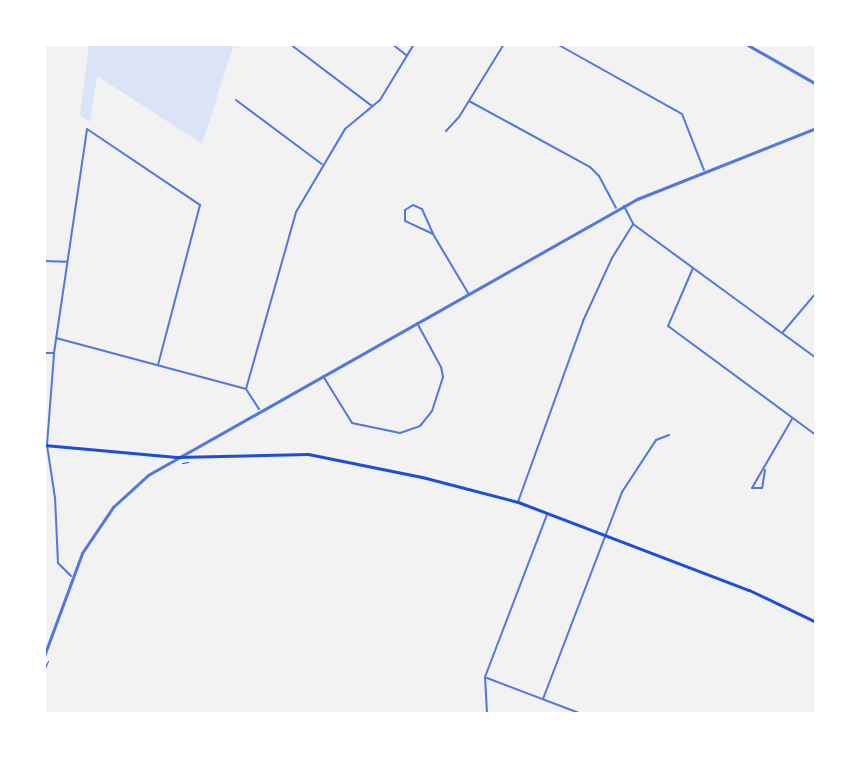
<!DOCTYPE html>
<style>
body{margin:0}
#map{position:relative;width:860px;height:758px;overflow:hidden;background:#f2f2f2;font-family:Raleway,sans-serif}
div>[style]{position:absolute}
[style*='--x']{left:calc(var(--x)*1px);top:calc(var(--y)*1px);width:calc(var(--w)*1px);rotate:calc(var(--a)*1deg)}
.green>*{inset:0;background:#dbe4f7}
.path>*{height:1px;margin:-0.5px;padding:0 0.5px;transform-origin:0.5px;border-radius:0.5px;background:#1d4ed8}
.minor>*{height:2px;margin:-1px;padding:0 1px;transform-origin:1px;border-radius:1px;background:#5277de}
.tertiary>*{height:3px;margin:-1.5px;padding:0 1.5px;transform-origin:1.5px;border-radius:1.5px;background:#5277de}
.secondary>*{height:3px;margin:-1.5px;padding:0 1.5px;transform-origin:1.5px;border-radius:1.5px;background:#1d4ed8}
span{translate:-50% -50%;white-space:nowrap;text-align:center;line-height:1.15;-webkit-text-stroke:6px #fff;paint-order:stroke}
.frame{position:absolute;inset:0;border:46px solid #fff;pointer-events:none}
</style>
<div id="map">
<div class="green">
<i style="clip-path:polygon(89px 44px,234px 44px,202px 144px,97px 76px,90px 122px,80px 115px)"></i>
</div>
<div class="path">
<i style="--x:182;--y:463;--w:6;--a:-9"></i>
<i style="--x:44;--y:670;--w:10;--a:-66"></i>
</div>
<div class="minor">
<i style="--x:290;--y:44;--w:103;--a:37.1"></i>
<i style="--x:392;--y:44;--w:18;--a:38"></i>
<i style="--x:557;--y:44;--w:143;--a:29.2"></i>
<i style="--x:682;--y:114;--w:60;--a:68.6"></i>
<i style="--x:236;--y:100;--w:107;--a:36.7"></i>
<i style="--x:469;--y:101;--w:138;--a:28.6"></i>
<i style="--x:590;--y:167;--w:13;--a:45"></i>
<i style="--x:599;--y:176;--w:36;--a:62"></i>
<i style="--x:446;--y:131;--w:19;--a:-47"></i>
<i style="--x:459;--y:117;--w:86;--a:-58.3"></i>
<i style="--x:413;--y:205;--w:10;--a:24"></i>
<i style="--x:422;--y:209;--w:27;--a:66"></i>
<i style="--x:433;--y:234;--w:31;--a:-155"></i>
<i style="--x:405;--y:221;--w:11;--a:-90"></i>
<i style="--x:405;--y:210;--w:9;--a:-32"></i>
<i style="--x:624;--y:206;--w:20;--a:63"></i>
<i style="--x:633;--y:224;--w:227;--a:36.2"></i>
<i style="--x:433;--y:234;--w:69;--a:59.3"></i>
<i style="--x:44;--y:261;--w:23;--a:2"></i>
<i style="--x:693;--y:268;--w:63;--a:113.3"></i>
<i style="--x:668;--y:326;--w:184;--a:36.4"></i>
<i style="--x:783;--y:332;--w:51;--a:-49.8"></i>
<i style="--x:56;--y:338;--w:197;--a:15"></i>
<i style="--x:246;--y:389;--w:24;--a:57"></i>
<i style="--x:44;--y:353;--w:10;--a:0"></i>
<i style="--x:323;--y:376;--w:55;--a:58.3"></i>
<i style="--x:352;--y:423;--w:49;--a:11.8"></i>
<i style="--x:400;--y:433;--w:21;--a:-19"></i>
<i style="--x:420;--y:426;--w:19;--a:-51"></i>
<i style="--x:432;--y:411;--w:36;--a:-72"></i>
<i style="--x:443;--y:377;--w:10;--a:-101"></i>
<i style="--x:441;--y:367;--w:50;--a:-118.6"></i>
<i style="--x:246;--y:389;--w:184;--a:-74.2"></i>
<i style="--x:296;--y:212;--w:96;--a:-59.4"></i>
<i style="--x:345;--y:129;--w:45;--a:-39.6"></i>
<i style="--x:380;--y:100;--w:66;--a:-58.7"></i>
<i style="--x:765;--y:470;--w:18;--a:99"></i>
<i style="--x:762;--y:488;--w:10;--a:180"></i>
<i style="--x:752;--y:488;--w:80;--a:-59.9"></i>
<i style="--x:518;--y:502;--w:192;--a:-70.2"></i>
<i style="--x:583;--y:321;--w:69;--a:-65.3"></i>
<i style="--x:612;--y:258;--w:40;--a:-58"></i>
<i style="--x:71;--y:576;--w:18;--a:-135"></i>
<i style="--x:58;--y:563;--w:65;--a:-92.6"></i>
<i style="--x:55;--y:498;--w:54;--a:-98.6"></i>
<i style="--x:47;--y:445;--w:92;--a:-85.6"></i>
<i style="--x:54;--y:353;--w:226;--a:-81.6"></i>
<i style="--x:87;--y:129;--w:136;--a:33.9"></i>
<i style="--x:200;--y:205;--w:165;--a:104.7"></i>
<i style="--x:487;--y:678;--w:102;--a:20.8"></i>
<i style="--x:543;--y:699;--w:222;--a:-69.1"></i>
<i style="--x:622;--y:492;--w:62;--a:-56.8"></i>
<i style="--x:656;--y:440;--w:14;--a:-21"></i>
<i style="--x:487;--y:714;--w:37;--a:-93"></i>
<i style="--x:485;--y:677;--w:173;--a:-69.1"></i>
</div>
<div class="tertiary">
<i style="--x:746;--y:44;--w:81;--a:29.7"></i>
<i style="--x:44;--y:656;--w:110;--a:-69.7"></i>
<i style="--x:82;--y:553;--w:55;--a:-56"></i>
<i style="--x:113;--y:507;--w:47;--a:-42.4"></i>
<i style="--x:148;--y:475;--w:562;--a:-29.44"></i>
<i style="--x:637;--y:199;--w:193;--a:-21.6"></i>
</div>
<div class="secondary">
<i style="--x:44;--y:445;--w:133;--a:5.2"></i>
<i style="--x:176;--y:457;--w:132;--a:-1.3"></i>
<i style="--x:308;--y:454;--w:116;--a:11.4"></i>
<i style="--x:422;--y:477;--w:99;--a:14.6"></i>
<i style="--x:518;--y:502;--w:247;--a:20.9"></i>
<i style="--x:749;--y:590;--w:74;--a:25.5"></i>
</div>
<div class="frame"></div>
</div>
